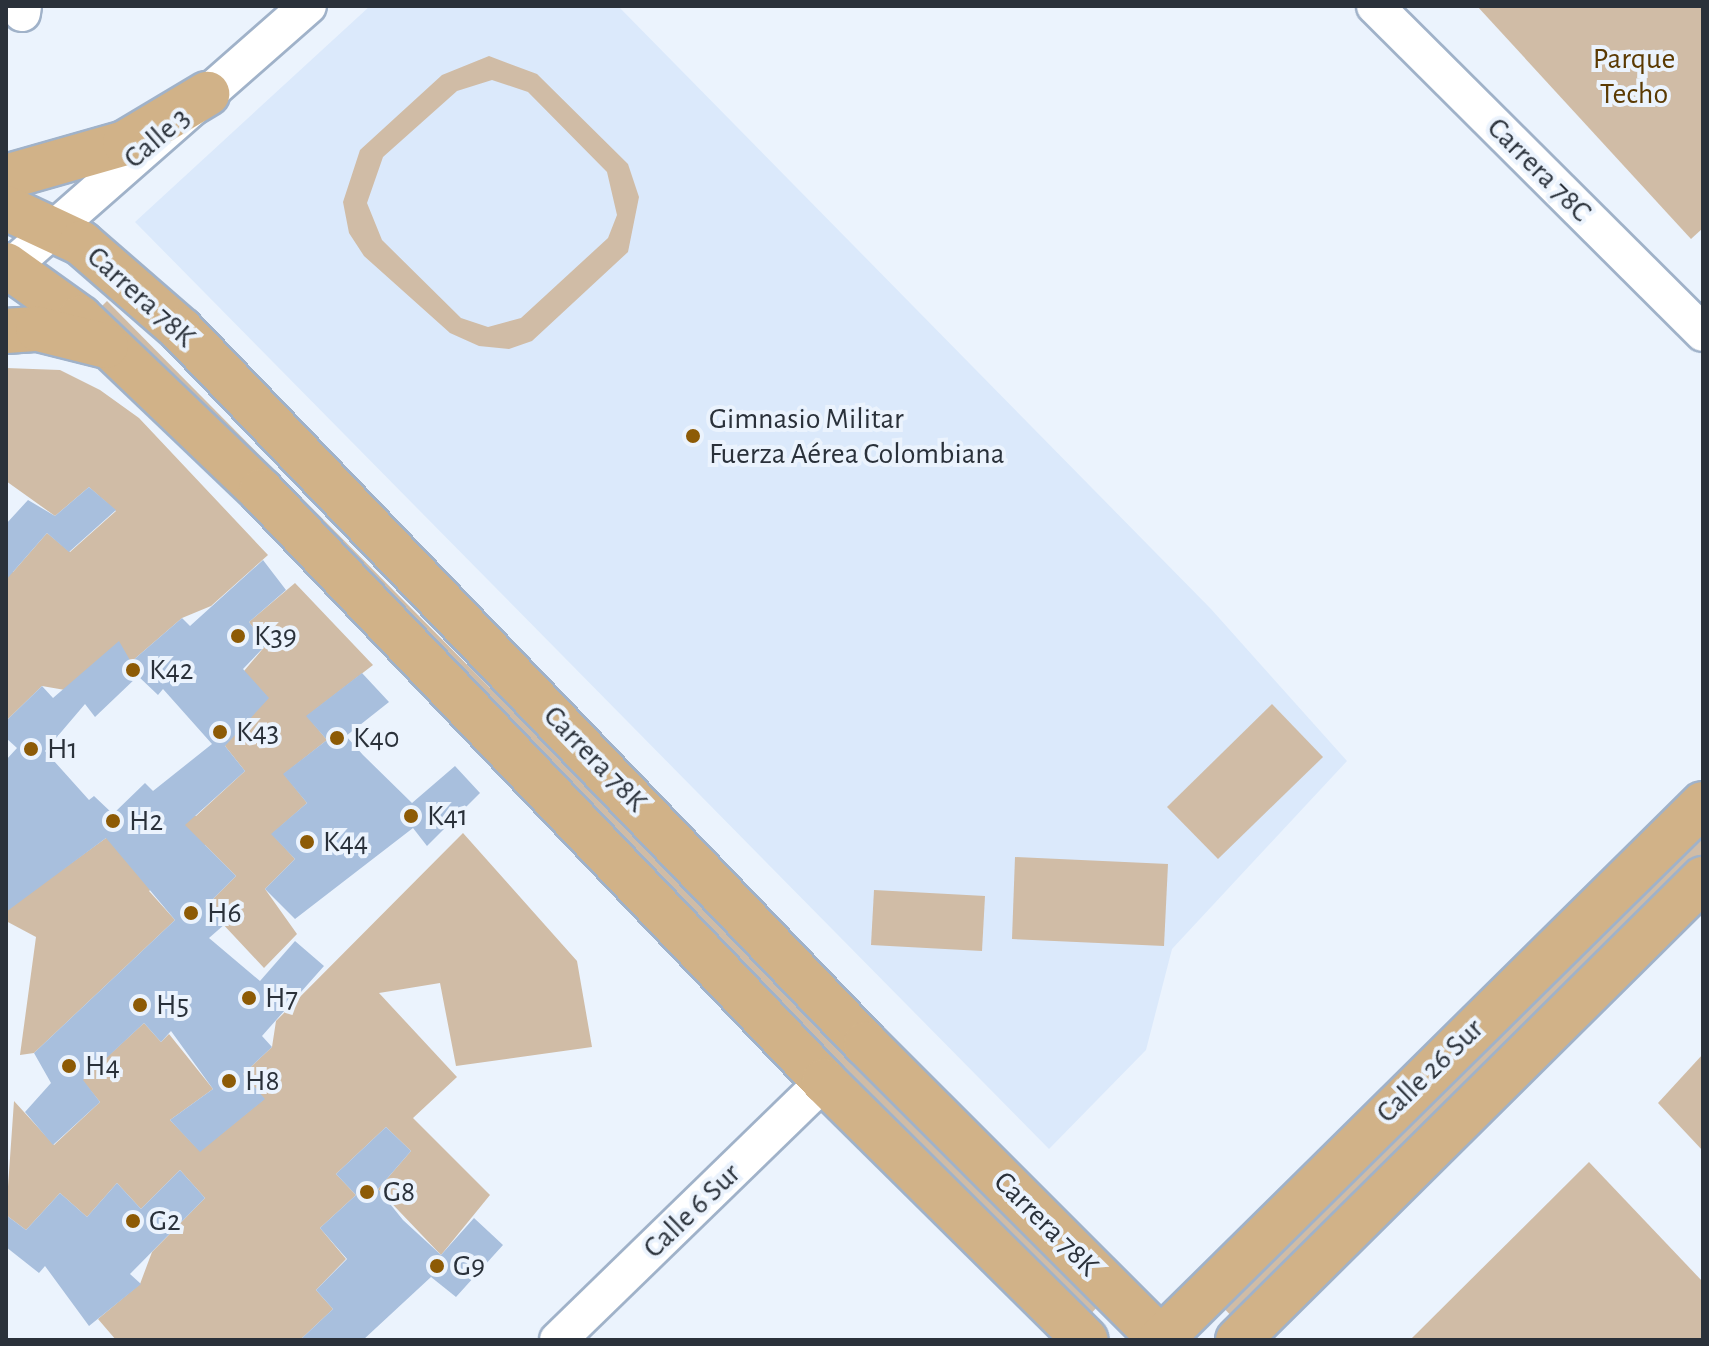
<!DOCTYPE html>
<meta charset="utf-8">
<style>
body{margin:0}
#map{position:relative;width:1709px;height:1346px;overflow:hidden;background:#ebf3fd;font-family:"Alegreya Sans",sans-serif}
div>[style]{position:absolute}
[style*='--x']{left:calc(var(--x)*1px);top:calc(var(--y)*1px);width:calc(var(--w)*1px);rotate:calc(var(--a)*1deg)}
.built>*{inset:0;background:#dbe9fb}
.green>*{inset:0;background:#d0bca6}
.building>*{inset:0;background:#a8bfdd}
.roads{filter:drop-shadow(2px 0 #a0b2c9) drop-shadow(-2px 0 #a0b2c9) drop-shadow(0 2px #a0b2c9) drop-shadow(0 -2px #a0b2c9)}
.minor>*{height:36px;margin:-18px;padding:0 18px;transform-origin:18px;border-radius:18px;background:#fff}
.major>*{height:44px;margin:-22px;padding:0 22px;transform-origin:22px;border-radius:22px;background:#d1b288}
.dots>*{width:22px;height:22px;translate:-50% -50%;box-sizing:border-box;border:4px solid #ebf3fd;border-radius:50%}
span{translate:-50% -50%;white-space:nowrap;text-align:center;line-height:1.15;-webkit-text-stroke:8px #ebf3fd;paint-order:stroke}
.park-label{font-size:30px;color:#5b3a02}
.street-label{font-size:30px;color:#2a313a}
.poi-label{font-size:30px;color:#2a313a}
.left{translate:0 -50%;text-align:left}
.frame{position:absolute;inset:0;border:8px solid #2a313a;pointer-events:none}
</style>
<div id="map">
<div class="built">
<i style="clip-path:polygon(370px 6px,618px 6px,1211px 609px,1347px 761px,1172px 949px,1146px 1050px,1049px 1149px,135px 222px)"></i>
</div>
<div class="green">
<i style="clip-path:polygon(1477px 6px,1703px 6px,1703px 228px,1691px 239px)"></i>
<i style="clip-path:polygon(evenodd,489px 56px,537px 74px,628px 164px,639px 197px,628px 252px,532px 341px,509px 349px,479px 346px,450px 333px,364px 256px,349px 233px,343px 202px,360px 150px,442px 75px,489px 56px,492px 80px,528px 92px,607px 172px,617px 215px,608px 238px,521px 318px,488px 327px,461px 318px,382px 240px,367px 203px,383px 157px,457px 91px,492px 80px)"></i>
<i style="clip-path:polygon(107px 301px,1100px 1304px,1086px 1319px,95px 313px)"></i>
<i style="clip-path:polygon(6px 368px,60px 370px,100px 390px,139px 418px,268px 555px,211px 606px,182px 618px,131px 662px,65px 690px,42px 686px,6px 721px,6px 565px,13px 572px,47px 533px,70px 552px,116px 511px,89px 487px,55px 516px,6px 481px)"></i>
<i style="clip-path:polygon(295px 583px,373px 665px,307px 716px,327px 740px,284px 774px,307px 803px,272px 834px,295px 859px,265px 889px,297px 934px,264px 968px,206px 906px,236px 876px,205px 845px,149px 891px,175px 920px,34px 1053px,20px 1055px,36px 937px,6px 921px,6px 910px,106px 838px,175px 806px,196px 816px,245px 771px,225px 746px,244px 671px,266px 645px,249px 622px)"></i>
<i style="clip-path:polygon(1272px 704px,1323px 757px,1218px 859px,1167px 807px)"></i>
<i style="clip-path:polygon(1703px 828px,1703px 860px,1235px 1320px,1220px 1304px)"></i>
<i style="clip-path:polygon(463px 833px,577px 961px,592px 1047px,456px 1066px,440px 983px,379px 993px,457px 1077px,413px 1118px,490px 1195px,441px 1255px,378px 1189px,411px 1151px,386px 1127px,336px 1174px,356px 1195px,320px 1228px,346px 1259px,316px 1290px,333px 1309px,300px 1340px,116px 1340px,98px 1319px,140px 1284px,152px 1252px,205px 1198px,180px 1170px,141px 1209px,117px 1183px,87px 1217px,60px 1193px,26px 1230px,6px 1215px,14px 1101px,54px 1145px,100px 1102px,82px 1080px,144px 1023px,161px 1042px,169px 1034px,213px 1089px,170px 1120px,200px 1151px,264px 1099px,243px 1074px,272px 1047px,276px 1021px)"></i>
<i style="clip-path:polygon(1015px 857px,1168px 864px,1164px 946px,1012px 939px)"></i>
<i style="clip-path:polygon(874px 890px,985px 896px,982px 951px,871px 945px)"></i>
<i style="clip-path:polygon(1703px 1054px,1703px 1151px,1658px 1103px)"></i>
<i style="clip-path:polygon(1589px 1162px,1703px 1282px,1703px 1340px,1410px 1340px)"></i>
</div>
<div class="building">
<i style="clip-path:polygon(89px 487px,116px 510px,69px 552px,47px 533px,6px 580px,6px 524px,28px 500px,55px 516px)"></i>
<i style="clip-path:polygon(evenodd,263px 560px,286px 590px,249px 622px,266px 645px,243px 669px,269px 698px,225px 746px,245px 771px,185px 825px,236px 876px,206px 906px,225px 924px,209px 938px,260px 981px,295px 941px,324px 966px,262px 1036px,272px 1047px,243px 1074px,265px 1099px,200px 1152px,170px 1120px,213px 1089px,171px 1031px,161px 1042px,144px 1023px,83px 1080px,100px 1102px,53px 1145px,25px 1112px,51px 1083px,34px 1053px,175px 920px,106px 838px,6px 912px,6px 760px,17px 748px,6px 738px,6px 721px,42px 686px,53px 698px,119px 641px,131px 662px,182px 618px,190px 626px,263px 560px,138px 676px,158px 695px,163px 689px,212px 744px,153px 791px,145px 783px,113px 814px,94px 796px,89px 800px,45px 751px,85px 704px,95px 717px,138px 676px)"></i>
<i style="clip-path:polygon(362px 673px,389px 702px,346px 736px,363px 755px,412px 803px,455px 766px,480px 793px,427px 846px,413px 828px,295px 919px,265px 889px,295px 859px,271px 834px,307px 803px,283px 774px,327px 740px,306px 716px)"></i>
<i style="clip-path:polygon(386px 1127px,411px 1151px,378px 1189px,403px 1220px,441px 1255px,474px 1218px,503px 1245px,456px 1297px,431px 1277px,363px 1340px,300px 1340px,333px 1309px,316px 1290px,347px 1259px,320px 1228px,356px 1195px,336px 1174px)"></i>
<i style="clip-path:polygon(180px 1170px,205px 1198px,130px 1274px,141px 1284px,89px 1326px,45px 1266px,39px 1273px,6px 1247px,6px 1215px,26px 1230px,60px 1193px,87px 1217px,117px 1183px,141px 1209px)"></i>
</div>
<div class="roads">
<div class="minor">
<i style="--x:1375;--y:6;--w:463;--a:44.9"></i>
<i style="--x:22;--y:13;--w:7;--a:-82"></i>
<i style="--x:6;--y:271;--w:402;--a:-41.3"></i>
<i style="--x:558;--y:1340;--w:371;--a:-44.2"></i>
</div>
<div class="major">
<i style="--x:6;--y:177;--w:124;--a:-15.9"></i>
<i style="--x:125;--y:143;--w:96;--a:-30.9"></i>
<i style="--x:6;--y:208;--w:83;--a:25"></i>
<i style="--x:81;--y:243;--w:133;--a:41"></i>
<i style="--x:181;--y:330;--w:989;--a:46.19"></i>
<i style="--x:866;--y:1044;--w:419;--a:45"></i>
<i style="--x:6;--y:265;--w:91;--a:35.6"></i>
<i style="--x:80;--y:318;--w:250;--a:43.7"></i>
<i style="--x:261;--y:491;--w:816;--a:46.34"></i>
<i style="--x:824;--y:1081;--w:368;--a:44.7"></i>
<i style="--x:6;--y:331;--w:32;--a:-4"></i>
<i style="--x:38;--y:329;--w:70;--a:14"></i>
<i style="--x:1160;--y:1340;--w:763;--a:-44.63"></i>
<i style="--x:1238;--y:1340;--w:655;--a:-44.75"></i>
</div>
</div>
<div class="dots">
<i style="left:693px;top:436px;background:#8d5b06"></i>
<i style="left:238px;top:636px;background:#8d5b06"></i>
<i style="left:133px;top:670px;background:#8d5b06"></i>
<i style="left:220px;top:732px;background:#8d5b06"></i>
<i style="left:337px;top:738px;background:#8d5b06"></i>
<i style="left:31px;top:749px;background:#8d5b06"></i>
<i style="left:411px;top:816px;background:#8d5b06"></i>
<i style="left:113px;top:821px;background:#8d5b06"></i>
<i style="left:307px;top:842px;background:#8d5b06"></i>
<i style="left:191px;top:913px;background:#8d5b06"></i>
<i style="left:249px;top:998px;background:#8d5b06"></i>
<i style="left:140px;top:1005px;background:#8d5b06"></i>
<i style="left:69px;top:1066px;background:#8d5b06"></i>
<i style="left:229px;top:1081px;background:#8d5b06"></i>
<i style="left:367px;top:1192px;background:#8d5b06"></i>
<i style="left:133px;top:1221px;background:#8d5b06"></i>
<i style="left:437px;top:1266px;background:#8d5b06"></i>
</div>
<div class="park-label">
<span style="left:1634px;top:76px">Parque<br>Techo</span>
</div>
<div class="street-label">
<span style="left:157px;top:138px;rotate:-41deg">Calle 3</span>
<span style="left:1539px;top:170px;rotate:45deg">Carrera 78C</span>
<span style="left:141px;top:297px;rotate:42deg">Carrera 78K</span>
<span style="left:595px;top:759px;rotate:46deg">Carrera 78K</span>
<span style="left:1430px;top:1071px;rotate:-44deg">Calle 26 Sur</span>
<span style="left:692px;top:1211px;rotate:-44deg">Calle 6 Sur</span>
<span style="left:1046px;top:1224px;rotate:45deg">Carrera 78K</span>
</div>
<div class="poi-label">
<span class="left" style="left:709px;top:436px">Gimnasio Militar<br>Fuerza Aérea Colombiana</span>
<span class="left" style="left:254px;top:636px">K39</span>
<span class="left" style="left:149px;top:670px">K42</span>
<span class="left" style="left:236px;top:732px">K43</span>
<span class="left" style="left:353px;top:738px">K40</span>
<span class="left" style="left:47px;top:749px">H1</span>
<span class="left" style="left:427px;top:816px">K41</span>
<span class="left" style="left:129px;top:821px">H2</span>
<span class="left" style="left:323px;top:842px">K44</span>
<span class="left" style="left:207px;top:913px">H6</span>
<span class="left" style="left:265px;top:998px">H7</span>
<span class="left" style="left:156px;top:1005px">H5</span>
<span class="left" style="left:85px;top:1066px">H4</span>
<span class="left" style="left:245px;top:1081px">H8</span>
<span class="left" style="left:383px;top:1192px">G8</span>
<span class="left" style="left:149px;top:1221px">G2</span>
<span class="left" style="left:453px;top:1266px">G9</span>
</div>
<div class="frame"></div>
</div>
